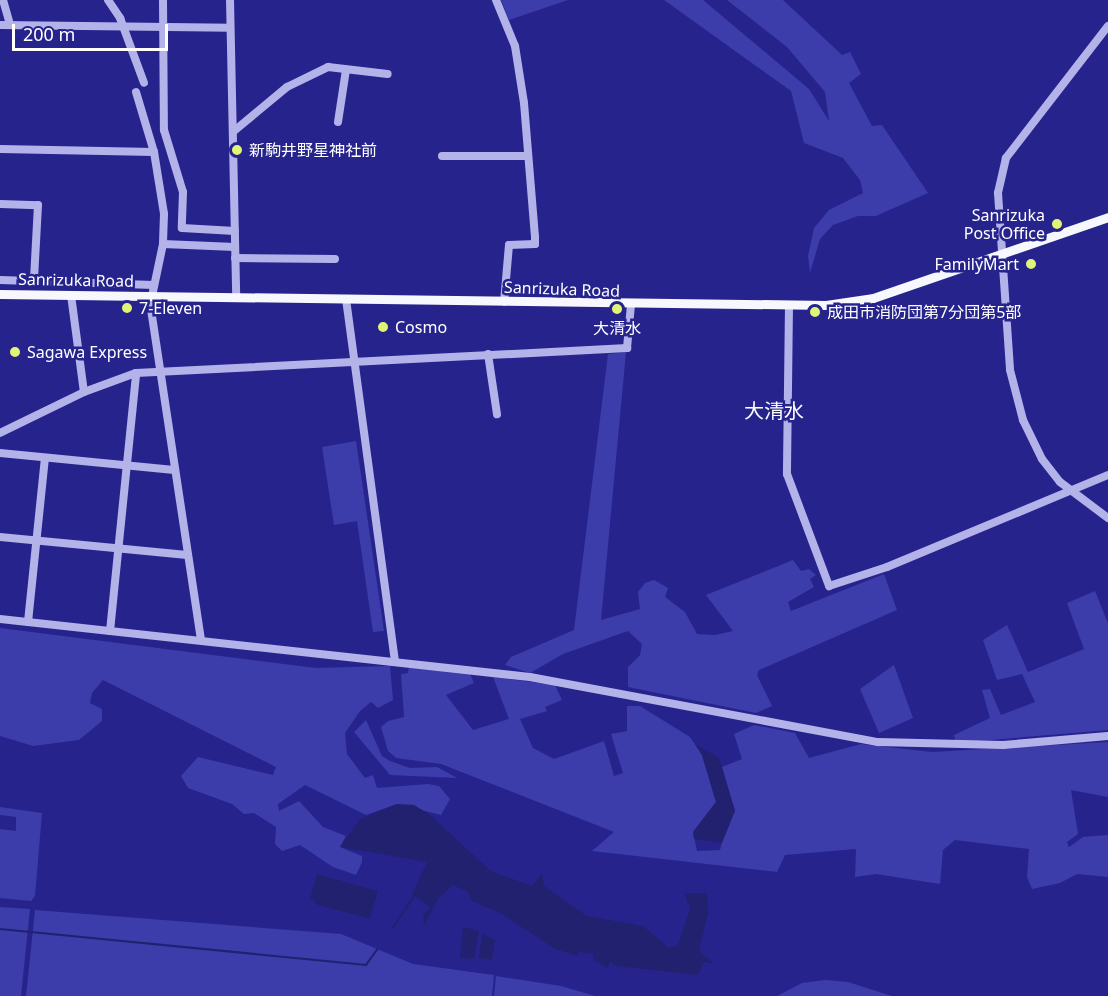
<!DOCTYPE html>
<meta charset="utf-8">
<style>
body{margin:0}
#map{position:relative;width:1108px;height:996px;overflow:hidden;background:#26248c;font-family:"Noto Sans","Noto Sans JP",sans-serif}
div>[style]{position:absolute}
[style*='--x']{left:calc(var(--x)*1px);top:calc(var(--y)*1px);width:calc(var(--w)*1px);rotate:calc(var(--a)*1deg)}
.green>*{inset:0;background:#3c3caa}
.water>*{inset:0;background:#222170}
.stream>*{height:1.5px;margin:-0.75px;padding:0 0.75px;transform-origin:0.75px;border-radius:0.75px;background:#222170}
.minor>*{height:8px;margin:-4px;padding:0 4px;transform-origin:4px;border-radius:4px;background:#b3b3ea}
.major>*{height:9px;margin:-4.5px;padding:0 4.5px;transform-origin:4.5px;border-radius:4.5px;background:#f7f7fe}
.dots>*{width:16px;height:16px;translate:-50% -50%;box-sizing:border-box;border:3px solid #26248c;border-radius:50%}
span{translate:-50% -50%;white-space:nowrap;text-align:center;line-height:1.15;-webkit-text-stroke:5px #26248c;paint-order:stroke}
.poi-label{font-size:16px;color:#fff}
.left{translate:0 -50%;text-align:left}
.right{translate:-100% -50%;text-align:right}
.street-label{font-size:16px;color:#fff}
.quarter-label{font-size:20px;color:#fff}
.scale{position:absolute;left:12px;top:24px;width:156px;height:27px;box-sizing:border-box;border:3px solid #fff;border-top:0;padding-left:8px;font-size:18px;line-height:21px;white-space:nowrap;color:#fff;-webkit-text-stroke:4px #26248c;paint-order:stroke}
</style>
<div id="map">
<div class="green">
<i style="clip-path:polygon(501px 0,568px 0,509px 20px)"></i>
<i style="clip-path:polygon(664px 0,703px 0,809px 89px,829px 121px,825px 92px,787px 47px,727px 0,783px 0,842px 55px,850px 52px,861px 74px,849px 83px,872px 126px,882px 125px,928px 193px,876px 216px,858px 216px,833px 225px,820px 239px,810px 273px,808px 256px,814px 228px,829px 210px,863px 193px,860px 180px,843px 158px,804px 143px,791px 91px)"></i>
<i style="clip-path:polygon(626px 352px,601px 620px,640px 609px,638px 592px,645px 583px,654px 580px,668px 588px,665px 597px,685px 612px,697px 634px,715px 635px,733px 631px,706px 595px,793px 560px,801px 571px,809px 569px,816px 575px,810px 579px,814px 587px,788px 602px,791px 611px,884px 574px,897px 610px,759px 670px,757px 675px,772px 706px,756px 713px,628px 687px,628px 667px,640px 655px,642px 644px,628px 631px,563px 654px,530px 673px,505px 665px,511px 657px,574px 630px,608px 354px)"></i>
<i style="clip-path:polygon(356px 441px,384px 631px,373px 632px,357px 521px,334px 525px,322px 447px)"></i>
<i style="clip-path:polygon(1095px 591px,1108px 623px,1108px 730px,956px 743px,954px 735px,990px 718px,982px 690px,990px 689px,1001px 715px,1035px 702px,1022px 674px,997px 680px,983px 640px,1007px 625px,1028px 672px,1084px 649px,1067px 603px)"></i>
<i style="clip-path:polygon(0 628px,316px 668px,390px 666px,393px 700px,378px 708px,371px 702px,360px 711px,345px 733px,347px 754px,365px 778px,373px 775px,377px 788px,428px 784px,439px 786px,450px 799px,441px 815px,397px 804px,366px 815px,305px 785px,278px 804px,279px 811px,299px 801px,323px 827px,346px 836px,340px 847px,362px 856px,362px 862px,356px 875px,333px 867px,300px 845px,282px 851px,275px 844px,276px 827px,254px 813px,244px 814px,232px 804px,188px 788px,181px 776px,198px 757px,273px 775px,276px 767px,103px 680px,92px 693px,90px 703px,102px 709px,102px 721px,79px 740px,33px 746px,0 736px)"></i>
<i style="clip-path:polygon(894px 665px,913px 718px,879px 733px,860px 689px)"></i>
<i style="clip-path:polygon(409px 666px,470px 674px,474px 683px,446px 695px,473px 730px,509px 719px,493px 677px,555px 685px,562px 700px,545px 707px,547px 711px,520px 719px,533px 748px,554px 759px,604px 741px,614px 776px,623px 773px,611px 734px,627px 731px,627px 706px,640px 706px,690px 737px,702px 755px,716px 802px,693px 832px,697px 851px,720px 850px,727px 824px,735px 811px,722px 767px,742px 759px,734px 734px,754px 725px,795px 733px,809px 758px,861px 744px,932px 752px,1108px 742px,1108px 797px,1071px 790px,1078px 834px,1067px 842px,1069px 847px,1083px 837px,1108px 835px,1108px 877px,1077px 874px,1060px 883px,1032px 889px,1027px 877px,1029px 849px,955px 840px,943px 850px,940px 884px,876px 874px,855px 877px,856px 849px,785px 855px,777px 872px,592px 851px,614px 832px,441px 764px,396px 758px,388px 751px,381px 727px,388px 721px,404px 717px,401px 674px,408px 673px)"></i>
<i style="clip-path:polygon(366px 720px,382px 756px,390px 761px,410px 768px,437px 767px,457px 778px,390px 775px,354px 732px)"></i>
<i style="clip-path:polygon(0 807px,42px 813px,35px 896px,31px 901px,0 898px,0 829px,16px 831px,16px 817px,0 815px)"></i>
<i style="clip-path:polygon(0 907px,30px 909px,21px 996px,0 996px)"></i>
<i style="clip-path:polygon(35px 910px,341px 934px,413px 964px,494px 975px,492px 996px,26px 996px)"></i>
<i style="clip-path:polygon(496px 976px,561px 986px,595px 996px,494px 996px)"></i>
<i style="clip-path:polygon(825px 980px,848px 982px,892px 996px,777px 996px,802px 983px)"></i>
</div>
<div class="water">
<i style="clip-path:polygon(695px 744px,719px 758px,735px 811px,722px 843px,694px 839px,693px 832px,716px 802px,702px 755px)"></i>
<i style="clip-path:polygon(397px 804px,414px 805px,429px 814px,491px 871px,532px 886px,542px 873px,544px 886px,587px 916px,643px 926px,669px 948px,678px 945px,690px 909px,684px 893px,707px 893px,708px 913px,699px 951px,714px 964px,704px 962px,698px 975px,616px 966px,610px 962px,608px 969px,593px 959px,593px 954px,579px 952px,578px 956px,555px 949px,500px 913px,472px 901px,468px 892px,453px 885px,438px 899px,424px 926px,423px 916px,430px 907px,412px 894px,427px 862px,340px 847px,360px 819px)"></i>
<i style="clip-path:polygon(317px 874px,378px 891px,370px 919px,315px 904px,316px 900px,310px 899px)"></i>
<i style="clip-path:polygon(463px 927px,479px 931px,474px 959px,460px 958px)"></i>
<i style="clip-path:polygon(482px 934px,495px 940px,492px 960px,479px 958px)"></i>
</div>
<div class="stream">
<i style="--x:0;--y:929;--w:368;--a:5.6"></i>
<i style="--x:366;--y:965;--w:19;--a:-54"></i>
<i style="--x:392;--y:929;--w:40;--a:-56"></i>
</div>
<div class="minor">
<i style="--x:3;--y:0;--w:26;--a:74"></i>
<i style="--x:108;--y:0;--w:22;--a:56"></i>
<i style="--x:120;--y:18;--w:69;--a:69.7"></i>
<i style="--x:163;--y:0;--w:130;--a:89.6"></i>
<i style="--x:164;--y:130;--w:65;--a:73"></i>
<i style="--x:183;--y:192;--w:36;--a:92"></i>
<i style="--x:182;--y:228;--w:53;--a:3.2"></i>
<i style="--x:230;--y:0;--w:298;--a:88.8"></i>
<i style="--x:496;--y:0;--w:50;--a:67.6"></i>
<i style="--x:515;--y:46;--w:58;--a:81"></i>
<i style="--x:524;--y:103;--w:134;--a:85.3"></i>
<i style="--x:535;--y:237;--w:7;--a:90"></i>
<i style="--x:535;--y:244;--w:26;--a:178"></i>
<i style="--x:509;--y:245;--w:57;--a:95"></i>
<i style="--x:0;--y:25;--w:230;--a:0.7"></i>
<i style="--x:1108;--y:26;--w:167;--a:127.7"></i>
<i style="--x:1006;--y:158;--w:36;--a:103"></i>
<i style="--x:998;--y:193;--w:177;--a:86.1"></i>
<i style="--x:1010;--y:370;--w:52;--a:75.4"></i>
<i style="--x:1023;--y:420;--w:43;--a:64"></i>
<i style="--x:1042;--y:459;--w:29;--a:52"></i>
<i style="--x:1060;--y:482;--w:60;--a:36.9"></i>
<i style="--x:136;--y:92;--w:63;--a:73.3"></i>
<i style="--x:154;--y:152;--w:63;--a:80.8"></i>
<i style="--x:164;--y:214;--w:30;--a:92"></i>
<i style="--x:163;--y:244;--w:53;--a:101.9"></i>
<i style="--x:338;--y:122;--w:53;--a:-81.3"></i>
<i style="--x:234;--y:131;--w:69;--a:-39.7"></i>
<i style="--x:287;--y:87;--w:46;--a:-26"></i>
<i style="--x:328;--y:67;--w:60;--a:6.7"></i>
<i style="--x:0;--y:149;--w:154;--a:1.1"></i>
<i style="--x:442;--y:156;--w:86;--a:0"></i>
<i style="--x:0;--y:204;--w:38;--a:2"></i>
<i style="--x:38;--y:205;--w:75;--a:93.1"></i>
<i style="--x:163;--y:244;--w:72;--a:2.4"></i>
<i style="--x:235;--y:258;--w:100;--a:0.6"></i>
<i style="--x:0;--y:280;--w:154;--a:1.9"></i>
<i style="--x:71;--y:295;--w:98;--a:82.4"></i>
<i style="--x:149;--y:296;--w:348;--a:81.4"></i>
<i style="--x:346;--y:299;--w:364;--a:82.3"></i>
<i style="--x:789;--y:305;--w:169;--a:90.7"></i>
<i style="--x:787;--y:474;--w:120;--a:69.4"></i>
<i style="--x:829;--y:586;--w:61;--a:-18.1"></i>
<i style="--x:887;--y:567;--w:239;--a:-22.6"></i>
<i style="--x:488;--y:354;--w:61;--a:81.5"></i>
<i style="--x:0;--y:433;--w:93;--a:-26"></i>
<i style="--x:84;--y:392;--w:55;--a:-20.1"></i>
<i style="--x:136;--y:373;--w:492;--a:-2.9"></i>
<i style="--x:627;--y:348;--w:43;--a:-84.7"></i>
<i style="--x:0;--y:453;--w:175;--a:5.6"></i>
<i style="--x:0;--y:537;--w:188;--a:5.5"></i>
<i style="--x:0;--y:619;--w:533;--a:6.25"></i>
<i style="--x:530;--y:677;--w:354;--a:10.6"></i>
<i style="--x:878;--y:742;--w:125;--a:1.4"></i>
<i style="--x:1003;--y:745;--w:105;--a:-4.9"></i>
<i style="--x:28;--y:622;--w:165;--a:-84.1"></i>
<i style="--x:110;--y:631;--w:259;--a:-84.2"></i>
</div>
<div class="major">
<i style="--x:0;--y:294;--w:826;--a:0.76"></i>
<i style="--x:826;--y:305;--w:48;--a:-8.5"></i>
<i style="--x:873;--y:298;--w:249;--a:-19"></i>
</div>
<div class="dots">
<i style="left:237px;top:150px;background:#e0f576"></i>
<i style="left:1057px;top:224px;background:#e0f576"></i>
<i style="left:1031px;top:264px;background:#e0f576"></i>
<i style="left:127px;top:308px;background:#e0f576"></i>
<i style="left:617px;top:309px;background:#e0f576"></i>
<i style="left:815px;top:312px;background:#e0f576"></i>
<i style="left:383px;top:327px;background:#e0f576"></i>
<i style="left:15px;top:352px;background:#e0f576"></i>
</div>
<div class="poi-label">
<span class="left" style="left:249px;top:150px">新駒井野星神社前</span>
<span class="right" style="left:1045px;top:224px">Sanrizuka<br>Post Office</span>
<span class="right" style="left:1019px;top:264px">FamilyMart</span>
<span class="left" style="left:139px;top:308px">7-Eleven</span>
<span class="left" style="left:827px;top:312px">成田市消防団第7分団第5部</span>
<span class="left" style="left:395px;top:327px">Cosmo</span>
<span style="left:617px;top:328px">大清水</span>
<span class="left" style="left:27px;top:352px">Sagawa Express</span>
</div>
<div class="street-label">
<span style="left:76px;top:280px;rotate:1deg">Sanrizuka Road</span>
<span style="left:562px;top:289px;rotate:2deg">Sanrizuka Road</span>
</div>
<div class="quarter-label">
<span style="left:774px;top:410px">大清水</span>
</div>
<div class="scale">200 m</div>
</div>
